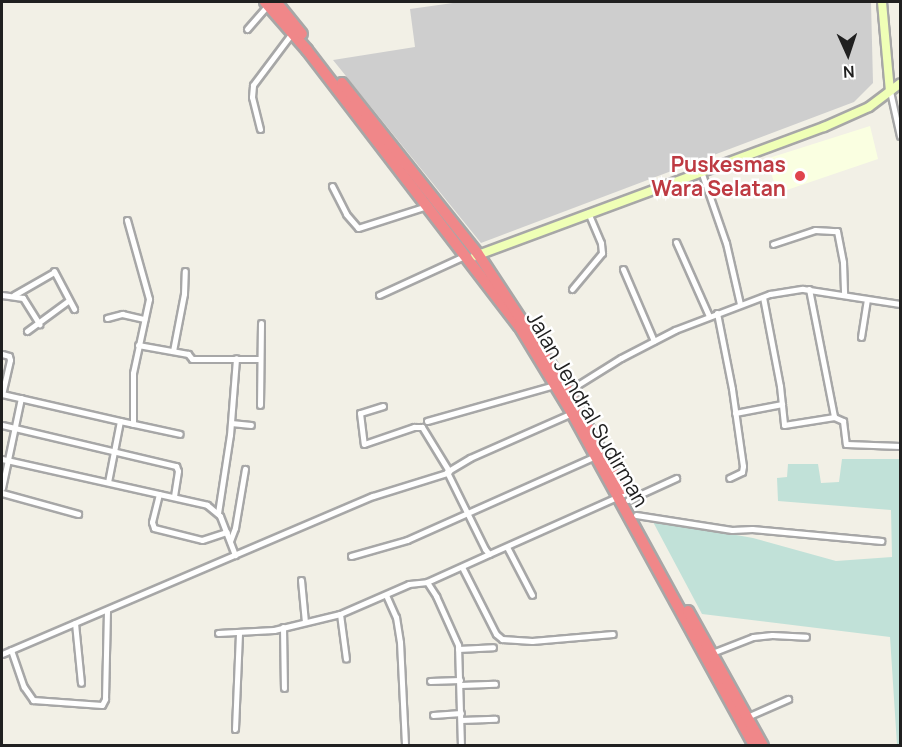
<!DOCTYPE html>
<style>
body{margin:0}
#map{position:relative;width:902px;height:747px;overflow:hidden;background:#f2f0e6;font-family:Manrope,sans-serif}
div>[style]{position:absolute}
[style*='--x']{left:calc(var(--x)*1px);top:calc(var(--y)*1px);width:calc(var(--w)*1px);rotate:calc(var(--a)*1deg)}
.education>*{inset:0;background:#faffe1}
.religious>*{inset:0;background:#cecece}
.wetland>*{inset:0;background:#c1e1d8}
.roads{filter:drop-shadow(2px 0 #a7a7a7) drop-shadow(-2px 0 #a7a7a7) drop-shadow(0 2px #a7a7a7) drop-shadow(0 -2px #a7a7a7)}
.street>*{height:5px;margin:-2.5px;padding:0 2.5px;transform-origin:2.5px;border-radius:2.5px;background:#fff}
.secondary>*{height:8px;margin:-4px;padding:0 4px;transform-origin:4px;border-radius:4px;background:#efffb6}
.highway>*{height:10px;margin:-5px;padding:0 5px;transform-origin:5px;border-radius:5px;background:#f08789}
.dots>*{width:16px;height:16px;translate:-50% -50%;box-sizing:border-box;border:3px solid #fff;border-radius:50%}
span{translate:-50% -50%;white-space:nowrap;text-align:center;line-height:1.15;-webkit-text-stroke:5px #fff;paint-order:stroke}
.health-label{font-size:21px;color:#be3a42;font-weight:700}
.right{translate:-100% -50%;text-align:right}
.street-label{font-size:21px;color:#202020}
.frame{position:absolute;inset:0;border:3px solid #202020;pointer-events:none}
.north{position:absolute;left:818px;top:24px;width:60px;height:60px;-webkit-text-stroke:4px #fff;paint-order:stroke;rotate:177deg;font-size:16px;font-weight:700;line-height:24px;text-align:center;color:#202020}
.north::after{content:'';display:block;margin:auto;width:21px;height:27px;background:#202020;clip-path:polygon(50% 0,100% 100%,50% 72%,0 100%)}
</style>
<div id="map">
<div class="education">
<i style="clip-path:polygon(870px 126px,878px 159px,778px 193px,766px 159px)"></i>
</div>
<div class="religious">
<i style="clip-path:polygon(460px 2px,871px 2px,873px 83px,854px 102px,481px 243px,333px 60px,415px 47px,410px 9px)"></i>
</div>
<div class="wetland">
<i style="clip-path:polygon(842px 459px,900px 459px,900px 745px,897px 745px,890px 637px,702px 614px,652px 520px,753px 538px,836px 561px,892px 557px,891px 510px,778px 501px,777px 478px,787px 477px,788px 464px,818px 464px,821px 483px,839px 482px)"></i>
</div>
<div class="roads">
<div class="street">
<i style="--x:247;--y:29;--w:32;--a:-49"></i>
<i style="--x:890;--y:91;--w:46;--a:77.5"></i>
<i style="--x:260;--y:129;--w:33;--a:-104"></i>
<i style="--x:252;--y:97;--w:12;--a:-85"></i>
<i style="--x:253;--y:85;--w:65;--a:-53.1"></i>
<i style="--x:701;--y:171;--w:76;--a:70.9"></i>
<i style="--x:726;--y:243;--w:63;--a:77.1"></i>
<i style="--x:332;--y:186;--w:31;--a:63"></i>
<i style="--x:346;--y:214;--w:18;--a:49"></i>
<i style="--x:358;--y:228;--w:72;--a:-17.7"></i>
<i style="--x:127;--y:220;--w:82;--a:74.4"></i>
<i style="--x:149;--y:299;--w:76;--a:102.2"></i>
<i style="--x:133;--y:373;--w:51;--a:90"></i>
<i style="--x:676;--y:242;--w:81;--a:66"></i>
<i style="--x:773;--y:244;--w:44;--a:-18.4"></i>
<i style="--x:815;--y:230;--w:22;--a:3"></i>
<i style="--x:837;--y:231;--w:32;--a:79"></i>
<i style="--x:843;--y:262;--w:32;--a:88"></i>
<i style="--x:623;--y:269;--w:78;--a:66.7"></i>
<i style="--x:54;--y:271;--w:43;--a:62.2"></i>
<i style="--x:572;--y:289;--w:47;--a:-50.2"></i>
<i style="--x:602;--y:253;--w:10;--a:-96"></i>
<i style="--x:601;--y:243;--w:33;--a:-113"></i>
<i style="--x:809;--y:289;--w:130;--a:78.9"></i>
<i style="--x:834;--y:417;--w:10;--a:24"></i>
<i style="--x:843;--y:421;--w:23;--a:83"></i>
<i style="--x:846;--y:444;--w:54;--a:2.1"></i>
<i style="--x:2;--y:295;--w:21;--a:8"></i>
<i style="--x:23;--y:298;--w:31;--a:58"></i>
<i style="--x:14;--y:295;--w:46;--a:-29.9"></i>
<i style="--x:379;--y:295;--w:94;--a:-24.6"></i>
<i style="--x:763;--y:297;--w:91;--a:79.2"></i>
<i style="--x:780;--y:386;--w:39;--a:84"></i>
<i style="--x:784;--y:425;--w:51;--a:-9.1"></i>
<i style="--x:717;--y:313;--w:77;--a:78.8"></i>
<i style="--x:732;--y:389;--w:78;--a:81.9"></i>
<i style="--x:743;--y:466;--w:6;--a:99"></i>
<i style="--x:742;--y:472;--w:14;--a:155"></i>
<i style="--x:107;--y:318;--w:16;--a:-15"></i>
<i style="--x:122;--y:314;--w:23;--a:13"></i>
<i style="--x:27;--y:331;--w:52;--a:-36.4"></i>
<i style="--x:861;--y:337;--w:38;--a:-81"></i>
<i style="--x:138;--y:345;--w:51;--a:10.2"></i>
<i style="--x:188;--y:354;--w:6;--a:51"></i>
<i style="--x:192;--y:359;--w:68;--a:0"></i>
<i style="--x:173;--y:351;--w:58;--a:-79.1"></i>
<i style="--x:184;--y:294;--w:23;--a:-88"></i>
<i style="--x:2;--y:354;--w:7;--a:16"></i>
<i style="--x:9;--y:356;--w:4;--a:76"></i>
<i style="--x:10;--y:360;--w:35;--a:103"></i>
<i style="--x:568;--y:391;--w:62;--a:-31.9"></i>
<i style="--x:621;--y:358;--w:61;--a:-27.4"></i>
<i style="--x:675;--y:330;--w:102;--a:-20.8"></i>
<i style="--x:770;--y:294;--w:33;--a:-9"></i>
<i style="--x:803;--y:289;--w:98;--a:8.8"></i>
<i style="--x:2;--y:394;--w:121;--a:12.9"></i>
<i style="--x:120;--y:421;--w:62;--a:101.1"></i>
<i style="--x:260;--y:405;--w:82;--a:-89.3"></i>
<i style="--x:383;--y:406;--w:24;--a:163"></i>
<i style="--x:360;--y:413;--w:31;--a:83"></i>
<i style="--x:364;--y:444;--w:53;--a:-18.8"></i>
<i style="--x:414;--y:427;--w:8;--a:0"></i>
<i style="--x:422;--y:427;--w:52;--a:58.5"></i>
<i style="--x:572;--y:413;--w:111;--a:156.2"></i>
<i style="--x:470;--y:458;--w:27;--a:149"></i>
<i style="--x:447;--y:472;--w:86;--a:63.7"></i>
<i style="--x:485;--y:549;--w:6;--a:51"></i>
<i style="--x:489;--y:554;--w:148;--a:-24"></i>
<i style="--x:735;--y:413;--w:48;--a:-10.8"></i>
<i style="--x:120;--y:421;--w:61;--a:12.2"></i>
<i style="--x:427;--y:421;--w:132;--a:-15.8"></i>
<i style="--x:231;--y:423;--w:20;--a:6"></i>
<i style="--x:2;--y:425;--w:179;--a:13.3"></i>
<i style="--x:176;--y:466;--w:5;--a:68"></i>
<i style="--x:178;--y:471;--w:26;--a:99"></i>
<i style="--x:2;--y:459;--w:210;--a:12.6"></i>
<i style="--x:207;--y:505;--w:17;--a:40"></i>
<i style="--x:220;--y:516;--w:42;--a:69"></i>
<i style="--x:2;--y:488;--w:92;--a:-78.1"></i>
<i style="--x:2;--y:493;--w:79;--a:15.4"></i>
<i style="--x:159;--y:494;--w:29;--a:104"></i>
<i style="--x:152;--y:522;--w:6;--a:72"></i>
<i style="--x:154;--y:528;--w:49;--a:14"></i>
<i style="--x:202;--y:540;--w:26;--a:-18"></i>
<i style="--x:628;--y:500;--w:53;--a:-24.6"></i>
<i style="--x:218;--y:513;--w:79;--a:-81.3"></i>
<i style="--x:230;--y:435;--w:77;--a:-85.5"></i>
<i style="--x:636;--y:515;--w:97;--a:8.9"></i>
<i style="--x:732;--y:530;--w:20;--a:-3"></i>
<i style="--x:752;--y:529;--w:130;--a:5.3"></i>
<i style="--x:230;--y:541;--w:14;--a:-69"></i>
<i style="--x:235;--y:528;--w:60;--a:-80.4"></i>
<i style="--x:507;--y:547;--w:54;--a:62.5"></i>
<i style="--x:351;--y:556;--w:58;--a:-15.9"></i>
<i style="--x:407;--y:540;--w:207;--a:-24"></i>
<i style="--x:462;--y:567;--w:75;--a:63.1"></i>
<i style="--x:496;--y:634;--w:8;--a:40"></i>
<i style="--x:502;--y:639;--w:30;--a:4"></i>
<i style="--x:532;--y:641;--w:81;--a:-4.9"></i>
<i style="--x:301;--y:580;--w:42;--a:84.6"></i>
<i style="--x:427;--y:582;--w:17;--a:57"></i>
<i style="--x:436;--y:596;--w:54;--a:65.8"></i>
<i style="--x:458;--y:645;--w:101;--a:88.3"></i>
<i style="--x:386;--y:595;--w:24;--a:66"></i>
<i style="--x:396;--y:617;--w:25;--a:81"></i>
<i style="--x:400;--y:642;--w:104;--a:87.2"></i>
<i style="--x:340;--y:614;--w:45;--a:82.4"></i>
<i style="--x:75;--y:623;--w:60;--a:84.3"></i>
<i style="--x:283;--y:627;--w:61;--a:89.1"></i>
<i style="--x:218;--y:633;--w:56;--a:-3.1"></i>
<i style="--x:274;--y:630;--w:68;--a:-13.6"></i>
<i style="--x:340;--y:614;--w:75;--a:-23.5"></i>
<i style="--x:409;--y:584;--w:18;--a:-6"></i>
<i style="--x:427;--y:582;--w:68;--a:-24.3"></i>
<i style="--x:458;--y:649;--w:35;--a:-3"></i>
<i style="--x:11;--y:650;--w:39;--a:71"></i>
<i style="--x:24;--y:687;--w:16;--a:55"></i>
<i style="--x:33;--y:700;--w:69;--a:4.1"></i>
<i style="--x:102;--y:705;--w:7;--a:-63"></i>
<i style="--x:105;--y:699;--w:89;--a:-88.7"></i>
<i style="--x:712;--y:653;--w:44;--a:-21.3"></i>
<i style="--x:753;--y:637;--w:19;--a:-6"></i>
<i style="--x:772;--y:635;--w:34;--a:3"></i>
<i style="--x:2;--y:654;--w:403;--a:-23.1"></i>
<i style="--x:373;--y:496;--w:77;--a:-17.3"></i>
<i style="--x:430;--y:681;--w:30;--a:-2"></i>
<i style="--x:460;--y:685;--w:35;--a:-2"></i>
<i style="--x:433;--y:715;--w:28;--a:-4"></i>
<i style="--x:747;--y:717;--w:45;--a:-23.7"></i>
<i style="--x:461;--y:720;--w:34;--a:-2"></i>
<i style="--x:235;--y:729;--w:96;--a:-87.6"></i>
</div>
<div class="secondary">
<i style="--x:882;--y:2;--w:89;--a:84.9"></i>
<i style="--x:475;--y:256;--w:372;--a:-20.3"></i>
<i style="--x:824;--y:127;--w:49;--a:-24"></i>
<i style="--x:869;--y:107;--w:39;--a:-37"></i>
</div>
<div class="highway">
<i style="--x:265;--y:2;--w:64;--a:48.8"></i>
<i style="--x:307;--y:50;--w:348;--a:52.5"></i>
<i style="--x:519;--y:326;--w:102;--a:58.7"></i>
<i style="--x:572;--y:413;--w:379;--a:61.3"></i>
<i style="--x:276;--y:2;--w:41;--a:50.9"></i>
<i style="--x:342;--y:83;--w:218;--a:51.5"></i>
<i style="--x:478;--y:254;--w:164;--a:56.7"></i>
<i style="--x:568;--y:391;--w:112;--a:61.1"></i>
<i style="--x:688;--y:611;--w:154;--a:60.9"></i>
</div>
</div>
<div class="dots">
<i style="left:800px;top:176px;background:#e0444e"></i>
</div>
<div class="health-label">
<span class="right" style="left:786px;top:176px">Puskesmas<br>Wara Selatan</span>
</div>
<div class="street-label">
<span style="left:588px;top:409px;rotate:60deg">Jalan Jendral Sudirman</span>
</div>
<div class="frame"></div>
<div class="north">N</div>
</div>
